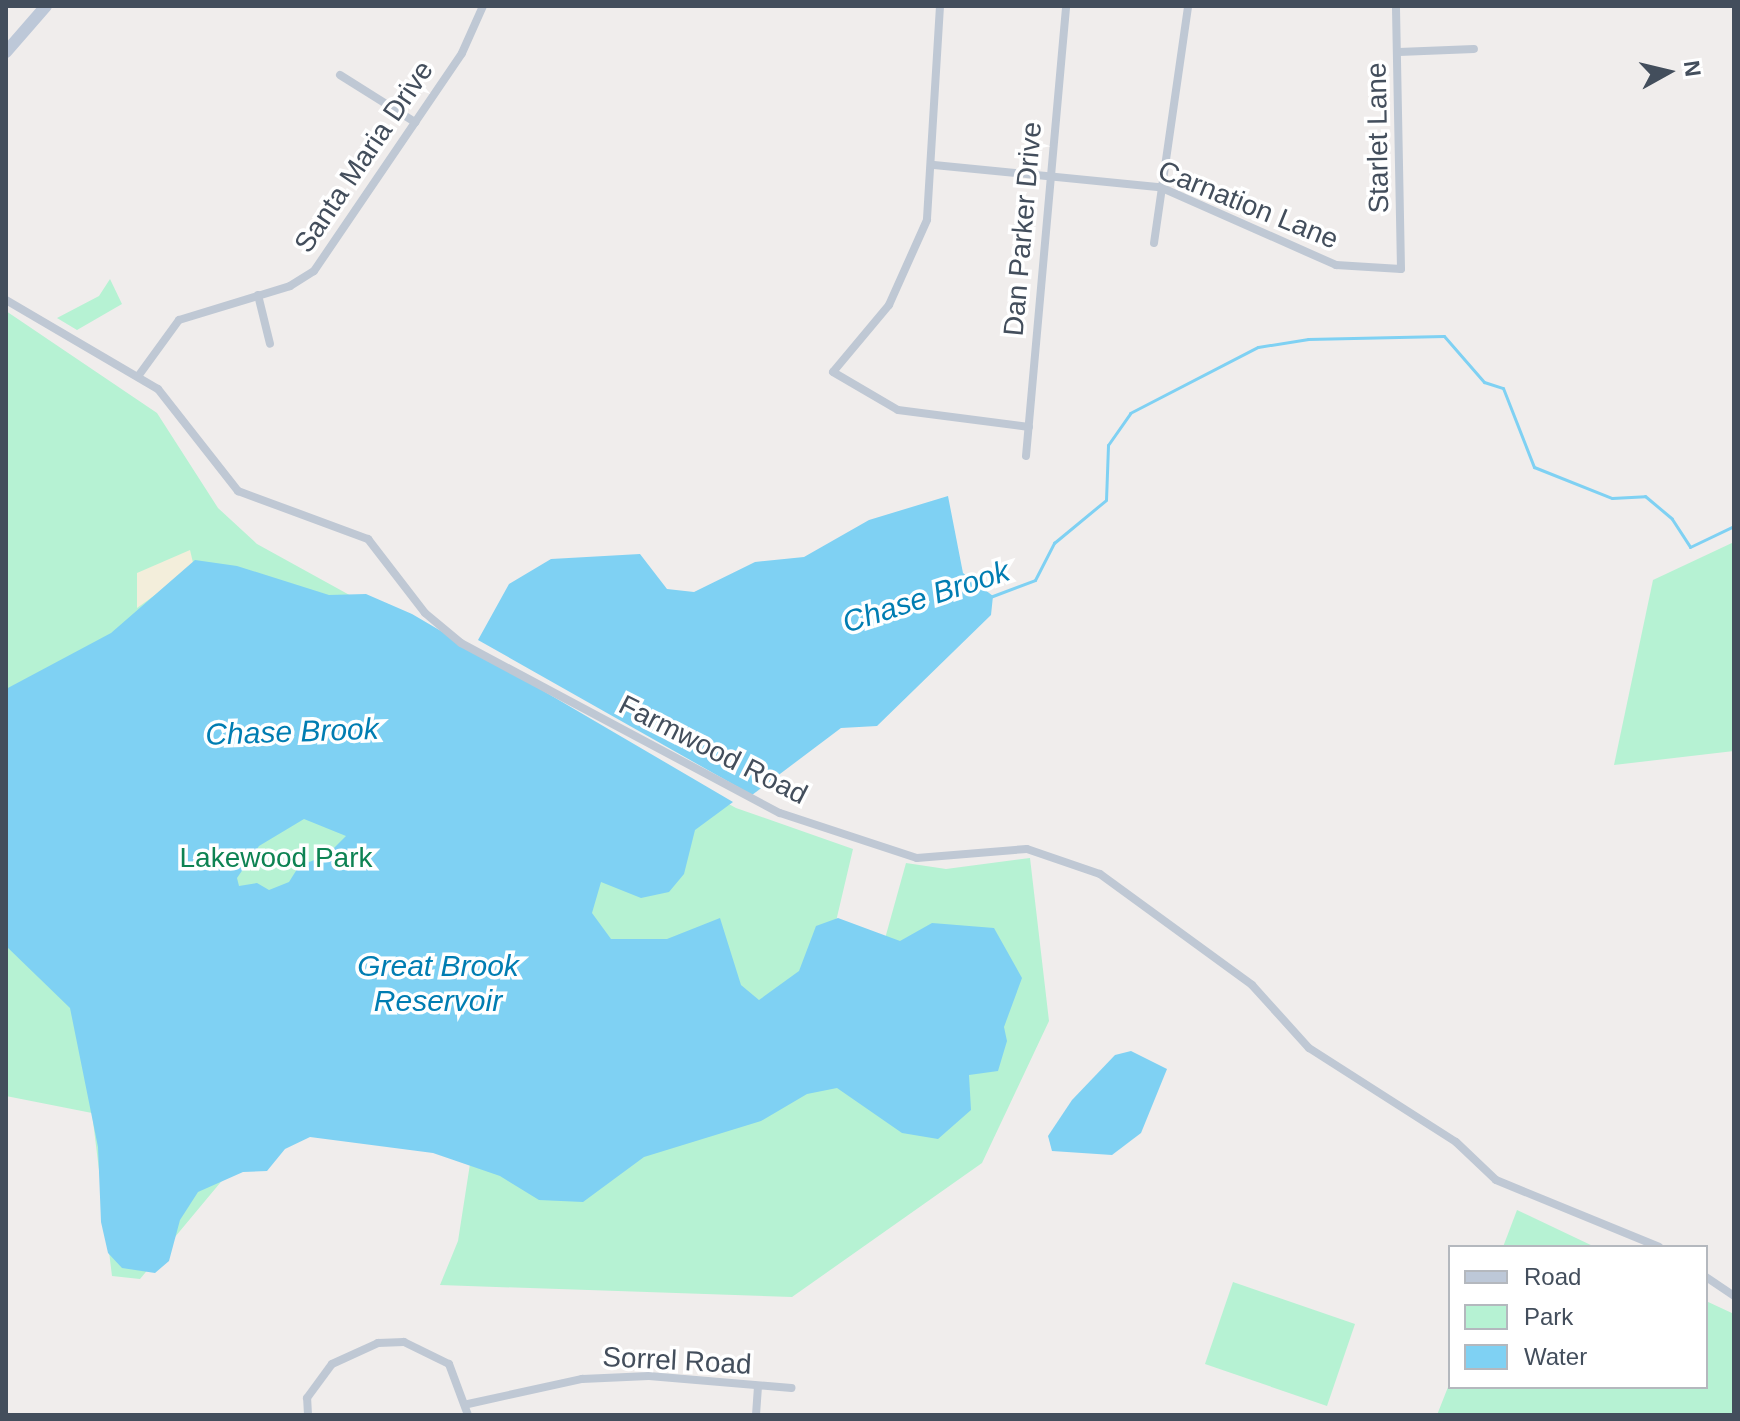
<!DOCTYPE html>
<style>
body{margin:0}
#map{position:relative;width:1740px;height:1421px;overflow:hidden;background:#f0edec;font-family:Helvetica,sans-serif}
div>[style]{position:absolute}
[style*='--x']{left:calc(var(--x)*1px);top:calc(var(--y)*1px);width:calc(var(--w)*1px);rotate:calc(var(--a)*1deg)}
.green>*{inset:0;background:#b6f2d3}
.sand>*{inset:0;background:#f3eedb}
.water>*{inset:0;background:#7fd1f3}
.stream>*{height:3px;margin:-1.5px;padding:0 1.5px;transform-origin:1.5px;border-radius:1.5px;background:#7fd1f3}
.street>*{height:8px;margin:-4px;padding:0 4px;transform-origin:4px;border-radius:4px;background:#bfc8d4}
.secondary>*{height:12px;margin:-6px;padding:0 6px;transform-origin:6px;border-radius:6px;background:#bdc8d8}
span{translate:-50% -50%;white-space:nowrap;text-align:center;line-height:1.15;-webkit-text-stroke:7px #fff;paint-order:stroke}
.street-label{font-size:28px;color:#434e5c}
.park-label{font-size:28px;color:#0e8353}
.water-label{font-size:30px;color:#007db2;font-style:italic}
.frame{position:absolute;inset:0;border:8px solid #434e5c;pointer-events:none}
.legend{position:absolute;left:1448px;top:1245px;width:260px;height:144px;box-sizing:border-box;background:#fff;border:2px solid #b4b8be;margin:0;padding:10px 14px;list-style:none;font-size:24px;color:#434e5c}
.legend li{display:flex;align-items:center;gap:16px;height:40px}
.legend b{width:40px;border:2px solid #b4b8be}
.north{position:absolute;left:1628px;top:32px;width:80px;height:80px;-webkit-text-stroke:6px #fff;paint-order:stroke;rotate:82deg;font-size:22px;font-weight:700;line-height:32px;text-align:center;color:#434e5c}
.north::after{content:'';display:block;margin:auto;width:28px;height:36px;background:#434e5c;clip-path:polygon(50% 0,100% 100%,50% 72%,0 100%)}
</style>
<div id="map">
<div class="green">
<i style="clip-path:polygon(110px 279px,122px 304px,77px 330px,57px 318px,99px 296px)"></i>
<i style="clip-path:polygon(6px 311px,157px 413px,218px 508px,257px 544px,736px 808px,853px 849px,822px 981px,876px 971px,906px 863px,946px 869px,1030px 858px,1049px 1021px,982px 1163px,792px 1297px,440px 1285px,458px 1241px,472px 1151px,299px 1126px,230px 1171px,140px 1279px,112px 1276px,92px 1113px,6px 1096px)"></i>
<i style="clip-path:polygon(1734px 542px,1734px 751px,1614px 765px,1653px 580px)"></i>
<i style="clip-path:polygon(1517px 1210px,1595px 1247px,1503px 1247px)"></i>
<i style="clip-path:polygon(1233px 1282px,1355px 1324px,1327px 1406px,1205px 1364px)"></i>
<i style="clip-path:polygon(1706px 1301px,1734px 1314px,1734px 1415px,1437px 1415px,1450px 1382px,1706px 1387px)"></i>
</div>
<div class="sand">
<i style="clip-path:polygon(190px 550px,194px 567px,137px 608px,137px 573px)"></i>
</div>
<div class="water">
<i style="clip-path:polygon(948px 496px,963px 573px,993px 596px,991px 615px,877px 726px,841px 728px,752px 795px,478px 640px,509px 584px,551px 559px,640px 554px,667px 589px,694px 592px,755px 562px,804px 557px,869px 520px)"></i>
<i style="clip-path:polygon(evenodd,195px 560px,237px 566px,329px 595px,366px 594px,412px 614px,733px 802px,695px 830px,684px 874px,669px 892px,641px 898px,601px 882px,592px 913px,611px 939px,667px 939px,720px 918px,741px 985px,759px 1000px,799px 971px,816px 926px,838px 918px,900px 941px,932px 923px,994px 928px,1022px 978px,1004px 1027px,1007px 1041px,998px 1071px,969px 1075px,971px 1110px,938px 1139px,902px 1133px,837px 1088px,807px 1094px,761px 1121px,644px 1157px,583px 1202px,539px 1200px,500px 1176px,433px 1153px,310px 1137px,285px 1149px,267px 1171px,243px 1172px,198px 1192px,180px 1220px,169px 1261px,155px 1273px,122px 1268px,108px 1253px,101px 1222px,98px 1147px,70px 1008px,6px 946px,6px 689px,111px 633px,195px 560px,304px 819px,346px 836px,327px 855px,299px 866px,289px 882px,269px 890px,257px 883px,239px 886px,237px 878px,259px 846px,304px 819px)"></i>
<i style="clip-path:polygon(1131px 1051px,1167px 1069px,1141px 1133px,1112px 1155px,1052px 1151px,1048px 1136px,1072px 1100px,1115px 1055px)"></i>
</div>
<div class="stream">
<i style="--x:990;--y:597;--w:48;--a:-20.7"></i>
<i style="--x:1035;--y:580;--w:42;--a:-62.8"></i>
<i style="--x:1054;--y:543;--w:67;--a:-39.6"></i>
<i style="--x:1106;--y:500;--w:55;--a:-87.9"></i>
<i style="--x:1108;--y:445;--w:39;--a:-55"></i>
<i style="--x:1130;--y:413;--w:144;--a:-27.3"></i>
<i style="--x:1258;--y:347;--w:51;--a:-9.1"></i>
<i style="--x:1308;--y:339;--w:136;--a:-1.3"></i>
<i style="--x:1444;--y:336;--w:61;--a:49"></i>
<i style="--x:1484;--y:382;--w:20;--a:18"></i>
<i style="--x:1503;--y:388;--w:85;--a:68.6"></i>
<i style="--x:1534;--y:467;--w:84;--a:21.7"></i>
<i style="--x:1612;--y:498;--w:33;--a:-3"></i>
<i style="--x:1645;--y:496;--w:35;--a:40"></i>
<i style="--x:1672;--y:519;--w:33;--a:57"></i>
<i style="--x:1690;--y:547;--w:49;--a:-25.5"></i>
</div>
<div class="street">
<i style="--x:940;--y:6;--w:214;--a:93.5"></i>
<i style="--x:927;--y:220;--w:93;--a:114.1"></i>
<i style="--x:889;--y:305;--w:87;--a:129.9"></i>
<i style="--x:833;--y:372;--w:75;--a:30.3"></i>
<i style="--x:898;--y:410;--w:132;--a:7.4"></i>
<i style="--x:1399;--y:52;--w:75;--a:-2.3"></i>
<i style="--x:340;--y:75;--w:89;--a:32.1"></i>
<i style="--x:934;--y:165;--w:227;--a:5.6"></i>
<i style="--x:1160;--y:187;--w:193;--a:23.9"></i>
<i style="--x:1336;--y:265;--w:65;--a:3.5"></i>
<i style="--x:1401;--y:269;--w:263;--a:-91.1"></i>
<i style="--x:1154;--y:243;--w:239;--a:-81.8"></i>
<i style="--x:258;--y:295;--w:50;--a:76.2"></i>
<i style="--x:6;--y:300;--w:176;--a:30.4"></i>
<i style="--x:158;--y:389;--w:130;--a:51.9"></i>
<i style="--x:238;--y:491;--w:139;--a:20.3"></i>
<i style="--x:368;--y:539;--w:93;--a:52.4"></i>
<i style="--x:425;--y:613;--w:47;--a:39.8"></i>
<i style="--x:461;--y:643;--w:361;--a:28.1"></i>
<i style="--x:780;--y:813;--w:144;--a:18.2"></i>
<i style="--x:917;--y:858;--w:110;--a:-4.7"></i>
<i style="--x:1027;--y:849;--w:77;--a:18.9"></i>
<i style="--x:1100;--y:874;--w:188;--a:36.1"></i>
<i style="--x:1252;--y:985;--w:85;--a:47.9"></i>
<i style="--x:1309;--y:1048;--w:174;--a:32.6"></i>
<i style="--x:1456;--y:1142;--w:55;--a:43.5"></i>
<i style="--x:1496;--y:1180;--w:176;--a:22.3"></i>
<i style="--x:139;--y:375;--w:68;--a:-54"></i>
<i style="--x:179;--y:320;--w:116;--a:-17"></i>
<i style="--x:290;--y:286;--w:28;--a:-32"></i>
<i style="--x:314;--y:271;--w:263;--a:-55.8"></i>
<i style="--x:462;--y:53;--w:51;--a:-65.9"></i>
<i style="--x:1026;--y:456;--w:452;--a:-84.9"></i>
<i style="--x:1706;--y:1277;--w:34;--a:34"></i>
<i style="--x:468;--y:1404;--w:117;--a:-12.4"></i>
<i style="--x:582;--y:1379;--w:67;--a:-2.6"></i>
<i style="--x:649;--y:1376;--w:143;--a:4.8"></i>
<i style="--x:308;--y:1415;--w:17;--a:-93"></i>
<i style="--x:307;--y:1398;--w:42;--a:-53.7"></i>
<i style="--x:332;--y:1364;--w:51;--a:-24.5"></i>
<i style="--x:378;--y:1343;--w:26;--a:-2"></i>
<i style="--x:404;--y:1342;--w:50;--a:26.1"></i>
<i style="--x:449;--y:1364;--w:54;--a:69.6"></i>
<i style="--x:756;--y:1415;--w:28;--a:-86"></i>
</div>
<div class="secondary">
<i style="--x:6;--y:52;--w:61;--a:-49"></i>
</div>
<div class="street-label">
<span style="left:1378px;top:138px;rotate:-91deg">Starlet Lane</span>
<span style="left:364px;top:157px;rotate:-56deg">Santa Maria Drive</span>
<span style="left:1248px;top:205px;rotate:22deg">Carnation Lane</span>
<span style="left:1023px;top:229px;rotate:-85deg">Dan Parker Drive</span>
<span style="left:713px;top:750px;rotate:27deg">Farmwood Road</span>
<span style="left:677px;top:1361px;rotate:3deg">Sorrel Road</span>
</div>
<div class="park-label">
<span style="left:276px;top:858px">Lakewood Park</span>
</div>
<div class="water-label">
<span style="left:926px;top:597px;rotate:-18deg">Chase Brook</span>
<span style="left:292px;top:732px;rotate:-2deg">Chase Brook</span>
<span style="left:438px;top:983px">Great Brook<br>Reservoir</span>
</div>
<div class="frame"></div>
<ul class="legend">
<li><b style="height:10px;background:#bdc8d8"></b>Road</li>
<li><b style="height:22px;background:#b6f2d3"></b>Park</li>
<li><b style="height:22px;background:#7fd1f3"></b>Water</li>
</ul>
<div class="north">N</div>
</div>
